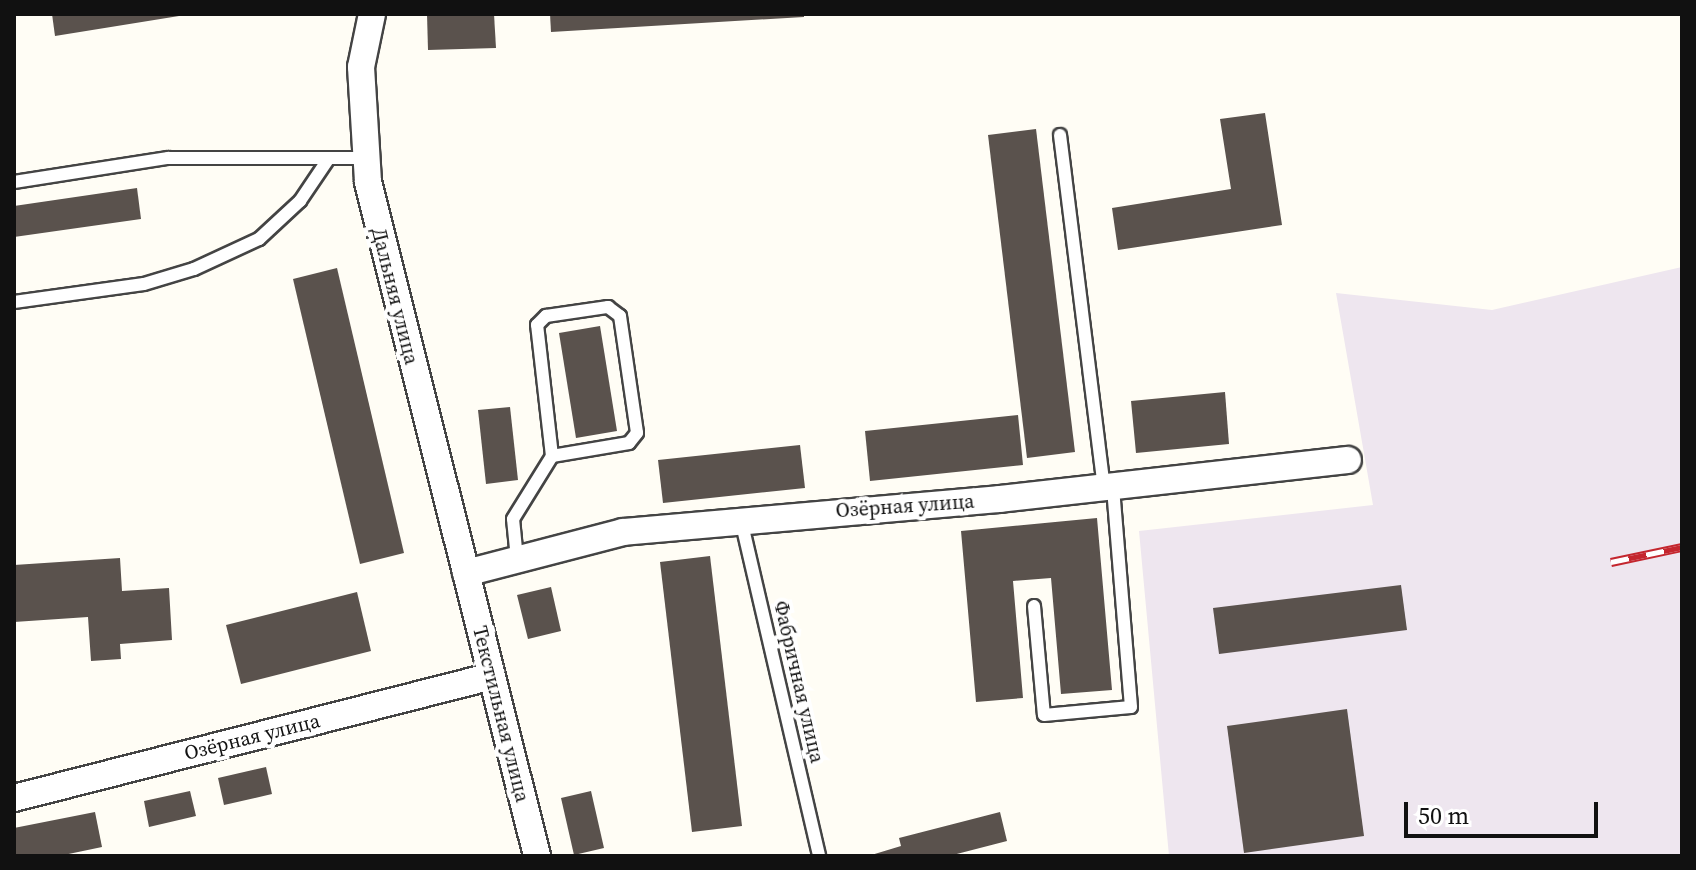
<!DOCTYPE html>
<meta charset="utf-8">
<style>
body{margin:0}
#map{position:relative;width:1696px;height:870px;overflow:hidden;background:#fffdf5;font-family:"Source Serif 4",serif}
div>[style]{position:absolute}
[style*='--x']{left:calc(var(--x)*1px);top:calc(var(--y)*1px);width:calc(var(--w)*1px);rotate:calc(var(--a)*1deg)}
.industrial>*{inset:0;background:#eee6ef}
.building>*{inset:0;background:#5a524d}
.roads{filter:drop-shadow(2px 0 #444) drop-shadow(-2px 0 #444) drop-shadow(0 2px #444) drop-shadow(0 -2px #444)}
.lane>*{height:12px;margin:-6px;padding:0 6px;transform-origin:6px;border-radius:6px;background:#fff}
.street>*{height:26px;margin:-13px;padding:0 13px;transform-origin:13px;border-radius:13px;background:#fff}
.rail>*{height:9px;margin-top:-4.5px;transform-origin:0;background:repeating-linear-gradient(90deg,#fff 0 18px,#c4262e 0 36px);box-sizing:border-box;border-block:2px solid #c4262e}
span{translate:-50% -50%;white-space:nowrap;text-align:center;line-height:1.15;-webkit-text-stroke:8px #fff;paint-order:stroke}
.street-label{font-size:20px;color:#111}
.frame{position:absolute;inset:0;border:16px solid #111;pointer-events:none}
.scale{position:absolute;left:1404px;top:802px;width:194px;height:36px;box-sizing:border-box;border:4px solid #111;border-top:0;padding-left:10px;font-size:24px;line-height:28px;white-space:nowrap;color:#111;-webkit-text-stroke:6px #fff;paint-order:stroke}
</style>
<div id="map">
<div class="industrial">
<i style="clip-path:polygon(1682px 267px,1682px 856px,1169px 856px,1139px 531px,1373px 505px,1336px 293px,1492px 310px)"></i>
</div>
<div class="building">
<i style="clip-path:polygon(52px 14px,179px 14px,179px 16px,55px 36px)"></i>
<i style="clip-path:polygon(427px 14px,494px 14px,496px 48px,428px 50px)"></i>
<i style="clip-path:polygon(550px 14px,804px 14px,804px 17px,551px 32px)"></i>
<i style="clip-path:polygon(1265px 113px,1282px 225px,1118px 250px,1112px 208px,1231px 189px,1220px 119px)"></i>
<i style="clip-path:polygon(1036px 129px,1075px 452px,1027px 458px,988px 135px)"></i>
<i style="clip-path:polygon(137px 188px,141px 219px,14px 237px,14px 206px)"></i>
<i style="clip-path:polygon(337px 268px,404px 553px,360px 564px,293px 279px)"></i>
<i style="clip-path:polygon(600px 326px,617px 431px,576px 438px,559px 333px)"></i>
<i style="clip-path:polygon(1225px 392px,1229px 444px,1136px 453px,1131px 401px)"></i>
<i style="clip-path:polygon(510px 407px,518px 480px,486px 484px,478px 410px)"></i>
<i style="clip-path:polygon(1018px 415px,1023px 465px,870px 481px,865px 431px)"></i>
<i style="clip-path:polygon(800px 445px,805px 488px,663px 503px,658px 460px)"></i>
<i style="clip-path:polygon(1097px 518px,1112px 690px,1061px 694px,1051px 578px,1013px 581px,1023px 698px,976px 702px,961px 531px)"></i>
<i style="clip-path:polygon(710px 556px,742px 826px,692px 832px,660px 562px)"></i>
<i style="clip-path:polygon(120px 558px,122px 591px,169px 588px,172px 640px,120px 644px,121px 659px,91px 661px,88px 617px,14px 622px,14px 565px)"></i>
<i style="clip-path:polygon(1401px 585px,1407px 630px,1219px 654px,1213px 608px)"></i>
<i style="clip-path:polygon(551px 587px,561px 631px,528px 639px,517px 595px)"></i>
<i style="clip-path:polygon(357px 592px,371px 651px,241px 684px,226px 625px)"></i>
<i style="clip-path:polygon(1347px 709px,1364px 836px,1244px 853px,1227px 726px)"></i>
<i style="clip-path:polygon(266px 767px,272px 794px,224px 805px,218px 778px)"></i>
<i style="clip-path:polygon(190px 791px,196px 816px,149px 827px,144px 801px)"></i>
<i style="clip-path:polygon(591px 791px,604px 848px,574px 855px,561px 798px)"></i>
<i style="clip-path:polygon(95px 812px,102px 847px,59px 856px,14px 856px,14px 828px)"></i>
<i style="clip-path:polygon(1000px 812px,1007px 841px,949px 856px,868px 856px,901px 846px,899px 838px)"></i>
</div>
<div class="roads">
<div class="lane">
<i style="--x:1060;--y:135;--w:355;--a:82.9"></i>
<i style="--x:14;--y:182;--w:156;--a:-8.9"></i>
<i style="--x:168;--y:158;--w:199;--a:0"></i>
<i style="--x:14;--y:302;--w:131;--a:-7.9"></i>
<i style="--x:144;--y:284;--w:52;--a:-16.7"></i>
<i style="--x:194;--y:269;--w:72;--a:-24.8"></i>
<i style="--x:259;--y:239;--w:56;--a:-42.8"></i>
<i style="--x:300;--y:201;--w:52;--a:-56"></i>
<i style="--x:608;--y:307;--w:15;--a:37"></i>
<i style="--x:620;--y:316;--w:118;--a:81.7"></i>
<i style="--x:637;--y:433;--w:13;--a:129"></i>
<i style="--x:629;--y:443;--w:78;--a:170.4"></i>
<i style="--x:552;--y:456;--w:132;--a:-96.5"></i>
<i style="--x:537;--y:325;--w:13;--a:-45"></i>
<i style="--x:546;--y:316;--w:63;--a:-8.3"></i>
<i style="--x:741;--y:520;--w:345;--a:76.9"></i>
<i style="--x:517;--y:559;--w:40;--a:-95.7"></i>
<i style="--x:513;--y:519;--w:74;--a:-58.2"></i>
<i style="--x:1034;--y:606;--w:109;--a:84.8"></i>
<i style="--x:1044;--y:715;--w:87;--a:-5.3"></i>
<i style="--x:1131;--y:707;--w:222;--a:-94.7"></i>
</div>
<div class="street">
<i style="--x:372;--y:14;--w:54;--a:101.7"></i>
<i style="--x:361;--y:67;--w:115;--a:86.5"></i>
<i style="--x:368;--y:182;--w:695;--a:75.92"></i>
<i style="--x:466;--y:573;--w:162;--a:-14.6"></i>
<i style="--x:623;--y:532;--w:378;--a:-5"></i>
<i style="--x:1000;--y:499;--w:350;--a:-6.4"></i>
<i style="--x:14;--y:798;--w:491;--a:-14.3"></i>
</div>
</div>
<div class="rail">
<i style="--x:1611;--y:562;--w:73;--a:-11.9"></i>
</div>
<div class="street-label">
<span style="left:395px;top:296px;rotate:76deg">Дальняя улица</span>
<span style="left:905px;top:506px;rotate:-4deg">Озёрная улица</span>
<span style="left:799px;top:682px;rotate:77deg">Фабричная улица</span>
<span style="left:501px;top:714px;rotate:76deg">Текстильная улица</span>
<span style="left:252px;top:737px;rotate:-14deg">Озёрная улица</span>
</div>
<div class="frame"></div>
<div class="scale">50 m</div>
</div>
